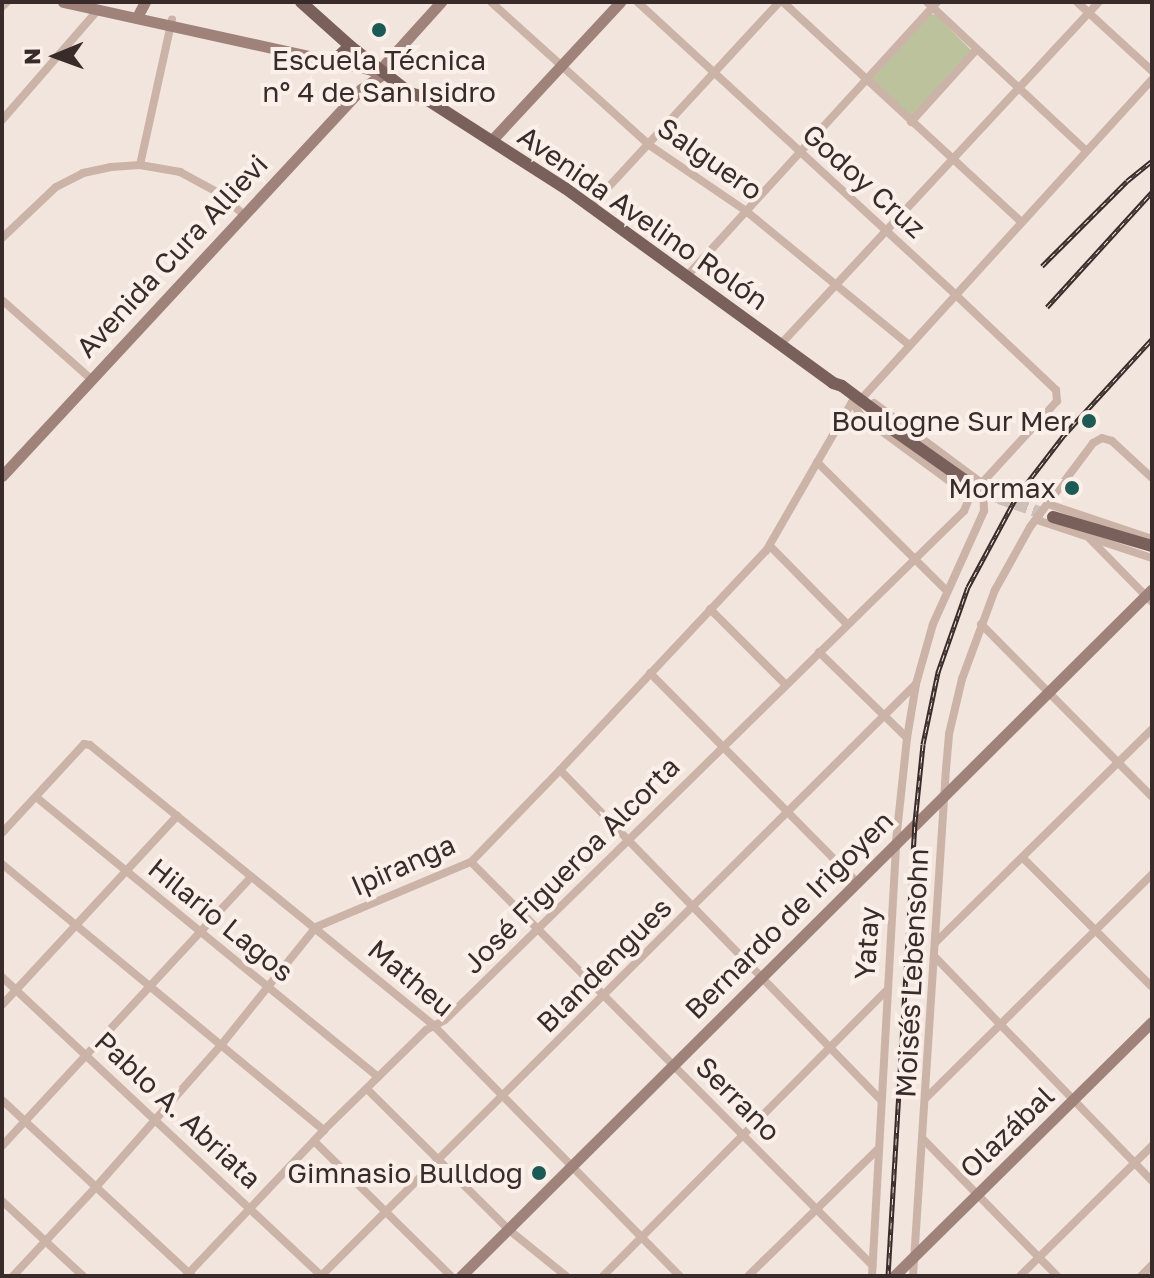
<!DOCTYPE html>
<meta charset="utf-8">
<style>
body{margin:0}
#map{position:relative;width:1154px;height:1278px;overflow:hidden;background:#f2e5dd;font-family:"Golos Text",sans-serif}
div>[style]{position:absolute}
[style*='--x']{left:calc(var(--x)*1px);top:calc(var(--y)*1px);width:calc(var(--w)*1px);rotate:calc(var(--a)*1deg)}
.green>*{inset:0;background:#bbc29c}
.primary-tunnel>*{height:12px;margin-top:-6px;transform-origin:0;background:repeating-linear-gradient(90deg,#cdc0b9 0 12px,transparent 0 18px)}
.street>*{height:8px;margin:-4px;padding:0 4px;transform-origin:4px;border-radius:4px;background:#cbb3a8}
.secondary>*{height:11px;margin:-5.5px;padding:0 5.5px;transform-origin:5.5px;border-radius:5.5px;background:#9f827a}
.primary>*{height:12px;margin:-6px;padding:0 6px;transform-origin:6px;border-radius:6px;background:#7a605a}
.rail>*{height:5px;margin-top:-2.5px;transform-origin:0;background:repeating-linear-gradient(90deg,#faf0e9 0 6px,#382b29 0 12px);box-sizing:border-box;border-block:2px solid #382b29}
.dots>*{width:22px;height:22px;translate:-50% -50%;box-sizing:border-box;border:4px solid #faf0e9;border-radius:50%}
span{translate:-50% -50%;white-space:nowrap;text-align:center;line-height:1.15;-webkit-text-stroke:8px #faf0e9;paint-order:stroke}
.poi-label{font-size:28px;color:#382b29}
.right{translate:-100% -50%;text-align:right}
.street-label{font-size:28px;color:#382b29}
.frame{position:absolute;inset:0;border:4px solid #382b29;pointer-events:none}
.north{position:absolute;left:16px;top:16px;width:80px;height:80px;-webkit-text-stroke:6px #faf0e9;paint-order:stroke;rotate:269deg;font-size:22px;font-weight:700;line-height:32px;text-align:center;color:#382b29}
.north::after{content:'';display:block;margin:auto;width:28px;height:36px;background:#382b29;clip-path:polygon(50% 0,100% 100%,50% 72%,0 100%)}
</style>
<div id="map">
<div class="green">
<i style="clip-path:polygon(931px 14px,936px 15px,971px 50px,910px 118px,871px 80px)"></i>
</div>
<div class="primary-tunnel">
<i style="--x:966;--y:481;--w:37;--a:27"></i>
<i style="--x:999;--y:498;--w:57;--a:19.4"></i>
</div>
<div class="street">
<i style="--x:491;--y:2;--w:213;--a:42.1"></i>
<i style="--x:649;--y:145;--w:117;--a:34.2"></i>
<i style="--x:746;--y:211;--w:211;--a:39.4"></i>
<i style="--x:783;--y:2;--w:323;--a:42.7"></i>
<i style="--x:927;--y:2;--w:218;--a:43.1"></i>
<i style="--x:1077;--y:2;--w:102;--a:42.6"></i>
<i style="--x:2;--y:7;--w:7;--a:-45"></i>
<i style="--x:2;--y:120;--w:147;--a:-48.9"></i>
<i style="--x:911;--y:122;--w:97;--a:-47.9"></i>
<i style="--x:140;--y:165;--w:149;--a:-77.6"></i>
<i style="--x:591;--y:206;--w:277;--a:-47.3"></i>
<i style="--x:2;--y:238;--w:74;--a:-43.4"></i>
<i style="--x:56;--y:187;--w:30;--a:-27"></i>
<i style="--x:83;--y:173;--w:29;--a:-12"></i>
<i style="--x:111;--y:167;--w:29;--a:-4"></i>
<i style="--x:140;--y:165;--w:41;--a:9.9"></i>
<i style="--x:180;--y:172;--w:42;--a:28.4"></i>
<i style="--x:217;--y:192;--w:34;--a:40"></i>
<i style="--x:687;--y:276;--w:371;--a:-47.6"></i>
<i style="--x:2;--y:300;--w:119;--a:41.6"></i>
<i style="--x:780;--y:345;--w:468;--a:-47.1"></i>
<i style="--x:864;--y:396;--w:428;--a:-47.7"></i>
<i style="--x:874;--y:403;--w:136;--a:36.6"></i>
<i style="--x:817;--y:462;--w:182;--a:44.8"></i>
<i style="--x:1048;--y:504;--w:110;--a:18.6"></i>
<i style="--x:1037;--y:520;--w:121;--a:18.3"></i>
<i style="--x:1090;--y:539;--w:88;--a:45.5"></i>
<i style="--x:770;--y:546;--w:110;--a:45.4"></i>
<i style="--x:710;--y:609;--w:106;--a:45"></i>
<i style="--x:981;--y:624;--w:243;--a:45.3"></i>
<i style="--x:819;--y:652;--w:123;--a:44.3"></i>
<i style="--x:650;--y:673;--w:293;--a:45.3"></i>
<i style="--x:560;--y:770;--w:460;--a:45.8"></i>
<i style="--x:36;--y:797;--w:442;--a:39.3"></i>
<i style="--x:2;--y:833;--w:121;--a:-47.3"></i>
<i style="--x:84;--y:744;--w:6;--a:9"></i>
<i style="--x:90;--y:745;--w:444;--a:39.2"></i>
<i style="--x:434;--y:1026;--w:351;--a:45.5"></i>
<i style="--x:1023;--y:858;--w:182;--a:45"></i>
<i style="--x:471;--y:862;--w:569;--a:45.14"></i>
<i style="--x:2;--y:864;--w:418;--a:39.6"></i>
<i style="--x:936;--y:942;--w:303;--a:-44.6"></i>
<i style="--x:935;--y:957;--w:312;--a:45.9"></i>
<i style="--x:2;--y:977;--w:438;--a:43.1"></i>
<i style="--x:2;--y:1005;--w:258;--a:-47.2"></i>
<i style="--x:367;--y:1089;--w:199;--a:44.8"></i>
<i style="--x:508;--y:1229;--w:75;--a:39"></i>
<i style="--x:926;--y:1098;--w:318;--a:-44.7"></i>
<i style="--x:2;--y:1100;--w:259;--a:42.8"></i>
<i style="--x:924;--y:1140;--w:190;--a:45.6"></i>
<i style="--x:314;--y:1141;--w:192;--a:44.6"></i>
<i style="--x:2;--y:1146;--w:367;--a:-47.2"></i>
<i style="--x:2;--y:1201;--w:110;--a:42.8"></i>
<i style="--x:13;--y:1276;--w:122;--a:-47"></i>
<i style="--x:96;--y:1187;--w:191;--a:-48.6"></i>
<i style="--x:222;--y:1044;--w:150;--a:-51.2"></i>
<i style="--x:316;--y:927;--w:168;--a:-22.8"></i>
<i style="--x:471;--y:862;--w:128;--a:-45.9"></i>
<i style="--x:560;--y:770;--w:301;--a:-46.8"></i>
<i style="--x:766;--y:551;--w:172;--a:-60"></i>
<i style="--x:852;--y:402;--w:17;--a:57"></i>
<i style="--x:861;--y:416;--w:135;--a:36.3"></i>
<i style="--x:186;--y:1276;--w:201;--a:-46.6"></i>
<i style="--x:324;--y:1130;--w:143;--a:-44.4"></i>
<i style="--x:426;--y:1030;--w:21;--a:-28"></i>
<i style="--x:445;--y:1020;--w:727;--a:-44.44"></i>
<i style="--x:964;--y:511;--w:16;--a:-68"></i>
<i style="--x:970;--y:496;--w:129;--a:-47.5"></i>
<i style="--x:1057;--y:401;--w:11;--a:-95"></i>
<i style="--x:1056;--y:390;--w:139;--a:-136.5"></i>
<i style="--x:955;--y:294;--w:432;--a:-137.4"></i>
<i style="--x:321;--y:1276;--w:839;--a:-44.86"></i>
<i style="--x:603;--y:1276;--w:402;--a:-45.2"></i>
<i style="--x:748;--y:1276;--w:182;--a:-44.3"></i>
<i style="--x:872;--y:1276;--w:436;--a:-86.8"></i>
<i style="--x:896;--y:841;--w:104;--a:-83.9"></i>
<i style="--x:907;--y:738;--w:55;--a:-80.5"></i>
<i style="--x:916;--y:684;--w:62;--a:-74.2"></i>
<i style="--x:933;--y:624;--w:124;--a:-65.7"></i>
<i style="--x:984;--y:511;--w:27;--a:-92"></i>
<i style="--x:913;--y:1276;--w:508;--a:-86.28"></i>
<i style="--x:946;--y:769;--w:35;--a:-85"></i>
<i style="--x:949;--y:734;--w:57;--a:-76.7"></i>
<i style="--x:962;--y:679;--w:95;--a:-69.7"></i>
<i style="--x:995;--y:590;--w:72;--a:-60.9"></i>
<i style="--x:1030;--y:527;--w:105;--a:-53.1"></i>
<i style="--x:1093;--y:443;--w:10;--a:-29"></i>
<i style="--x:1102;--y:438;--w:10;--a:17"></i>
<i style="--x:1112;--y:441;--w:54;--a:42.8"></i>
<i style="--x:1020;--y:1276;--w:185;--a:-44.6"></i>
<i style="--x:1141;--y:1276;--w:16;--a:-45"></i>
</div>
<div class="secondary">
<i style="--x:63;--y:2;--w:313;--a:12.4"></i>
<i style="--x:369;--y:69;--w:14;--a:25"></i>
<i style="--x:137;--y:17;--w:17;--a:-62"></i>
<i style="--x:385;--y:64;--w:84;--a:-47.9"></i>
<i style="--x:491;--y:141;--w:190;--a:-47.1"></i>
<i style="--x:2;--y:476;--w:528;--a:-47.15"></i>
<i style="--x:361;--y:89;--w:25;--a:-34"></i>
<i style="--x:461;--y:1276;--w:974;--a:-44.83"></i>
<i style="--x:894;--y:1276;--w:362;--a:-44.6"></i>
</div>
<div class="primary">
<i style="--x:301;--y:2;--w:66;--a:41.9"></i>
<i style="--x:350;--y:46;--w:76;--a:38.1"></i>
<i style="--x:410;--y:93;--w:14;--a:17"></i>
<i style="--x:423;--y:97;--w:169;--a:32.7"></i>
<i style="--x:565;--y:188;--w:331;--a:36"></i>
<i style="--x:833;--y:383;--w:9;--a:18"></i>
<i style="--x:842;--y:386;--w:45;--a:36.9"></i>
<i style="--x:878;--y:413;--w:9;--a:58"></i>
<i style="--x:338;--y:57;--w:16;--a:-43"></i>
<i style="--x:878;--y:419;--w:108;--a:35.2"></i>
<i style="--x:1053;--y:517;--w:103;--a:16.3"></i>
</div>
<div class="rail">
<i style="--x:1042;--y:266;--w:120;--a:-45"></i>
<i style="--x:1127;--y:181;--w:32;--a:-39"></i>
<i style="--x:1047;--y:307;--w:156;--a:-47.6"></i>
<i style="--x:888;--y:1276;--w:455;--a:-86.6"></i>
<i style="--x:915;--y:822;--w:78;--a:-84.1"></i>
<i style="--x:923;--y:744;--w:74;--a:-78.2"></i>
<i style="--x:938;--y:672;--w:90;--a:-70.6"></i>
<i style="--x:968;--y:587;--w:103;--a:-61.7"></i>
<i style="--x:1017;--y:496;--w:77;--a:-52.4"></i>
<i style="--x:1064;--y:435;--w:130;--a:-47.5"></i>
</div>
<div class="dots">
<i style="left:379px;top:30px;background:#1d5a55"></i>
<i style="left:1089px;top:421px;background:#1d5a55"></i>
<i style="left:1072px;top:488px;background:#1d5a55"></i>
<i style="left:539px;top:1173px;background:#1d5a55"></i>
</div>
<div class="poi-label">
<span style="left:379px;top:76px">Escuela Técnica<br>n° 4 de San Isidro</span>
<span class="right" style="left:1071px;top:421px">Boulogne Sur Mer</span>
<span class="right" style="left:1056px;top:488px">Mormax</span>
<span class="right" style="left:523px;top:1173px">Gimnasio Bulldog</span>
</div>
<div class="street-label">
<span style="left:710px;top:159px;rotate:35deg">Salguero</span>
<span style="left:864px;top:181px;rotate:42deg">Godoy Cruz</span>
<span style="left:643px;top:218px;rotate:35deg">Avenida Avelino Rolón</span>
<span style="left:172px;top:256px;rotate:-47deg">Avenida Cura Allievi</span>
<span style="left:403px;top:865px;rotate:-24deg">Ipiranga</span>
<span style="left:571px;top:865px;rotate:-45deg">José Figueroa Alcorta</span>
<span style="left:789px;top:915px;rotate:-45deg">Bernardo de Irigoyen</span>
<span style="left:221px;top:920px;rotate:39deg">Hilario Lagos</span>
<span style="left:867px;top:943px;rotate:-86deg">Yatay</span>
<span style="left:604px;top:965px;rotate:-45deg">Blandengues</span>
<span style="left:912px;top:973px;rotate:-87deg">Moisés Lebensohn</span>
<span style="left:411px;top:978px;rotate:40deg">Matheu</span>
<span style="left:738px;top:1099px;rotate:45deg">Serrano</span>
<span style="left:178px;top:1110px;rotate:43deg">Pablo A. Abriata</span>
<span style="left:1007px;top:1132px;rotate:-44deg">Olazábal</span>
</div>
<div class="frame"></div>
<div class="north">N</div>
</div>
